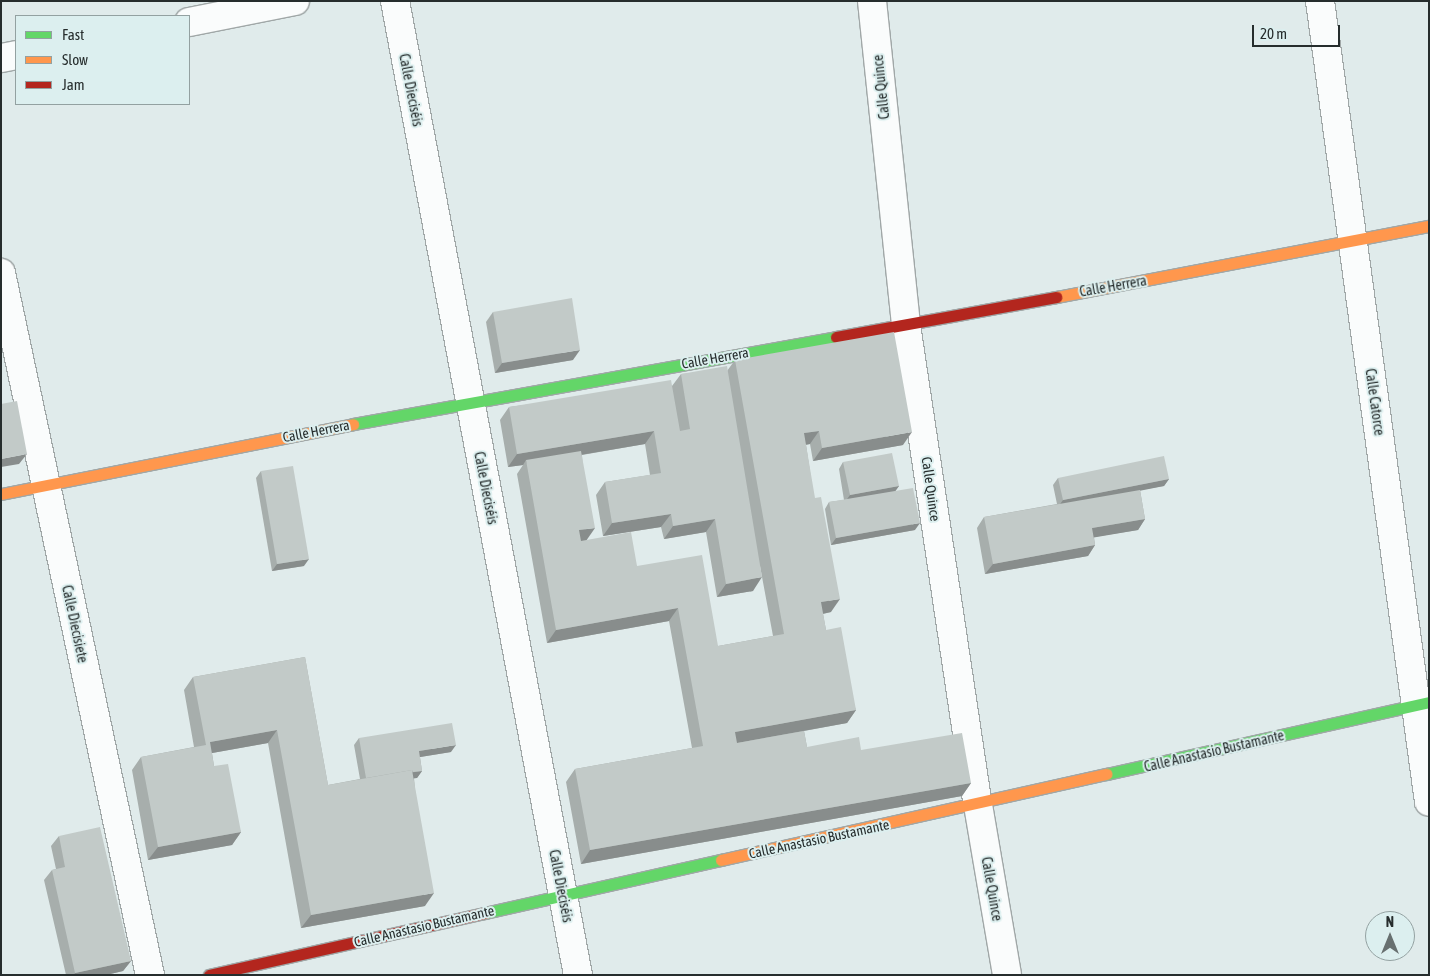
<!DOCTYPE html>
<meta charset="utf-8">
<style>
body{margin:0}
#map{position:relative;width:1430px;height:976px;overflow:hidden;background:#e0ebeb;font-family:"Asap Condensed",sans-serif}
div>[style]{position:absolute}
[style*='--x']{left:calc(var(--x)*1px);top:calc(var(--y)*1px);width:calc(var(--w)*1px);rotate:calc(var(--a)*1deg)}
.roads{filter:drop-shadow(1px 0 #a0a7a7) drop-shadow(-1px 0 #a0a7a7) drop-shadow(0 1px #a0a7a7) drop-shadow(0 -1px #a0a7a7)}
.street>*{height:28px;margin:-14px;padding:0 14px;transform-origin:14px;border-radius:14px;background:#fafcfc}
.fast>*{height:11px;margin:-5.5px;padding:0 5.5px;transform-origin:5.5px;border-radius:5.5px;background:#63d668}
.slow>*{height:11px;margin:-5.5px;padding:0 5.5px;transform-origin:5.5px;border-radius:5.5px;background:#ff974d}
.jam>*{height:11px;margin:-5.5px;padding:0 5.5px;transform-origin:5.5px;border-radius:5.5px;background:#b3261e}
.wall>*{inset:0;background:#a7aeac}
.shaded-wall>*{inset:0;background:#888d8c}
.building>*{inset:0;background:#c2cac8}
span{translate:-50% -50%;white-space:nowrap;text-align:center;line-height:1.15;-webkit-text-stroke:4px #dcefef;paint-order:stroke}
.street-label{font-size:14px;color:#262d2d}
.frame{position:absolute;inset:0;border:2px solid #262d2d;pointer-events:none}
.legend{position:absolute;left:15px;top:15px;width:175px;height:90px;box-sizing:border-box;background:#dcefef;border:1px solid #93a1a1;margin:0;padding:6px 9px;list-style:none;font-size:15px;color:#262d2d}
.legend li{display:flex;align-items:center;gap:10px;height:25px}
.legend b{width:25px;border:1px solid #93a1a1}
.north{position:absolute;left:1365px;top:911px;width:50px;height:50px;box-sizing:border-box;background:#dcefef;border:1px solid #93a1a1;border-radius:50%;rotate:0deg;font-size:14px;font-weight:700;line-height:20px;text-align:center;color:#262d2d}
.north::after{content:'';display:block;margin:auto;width:18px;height:22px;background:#677070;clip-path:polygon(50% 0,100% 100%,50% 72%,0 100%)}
.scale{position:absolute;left:1252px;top:25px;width:88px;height:22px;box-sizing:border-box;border:2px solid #262d2d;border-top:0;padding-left:6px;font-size:15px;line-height:18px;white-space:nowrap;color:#262d2d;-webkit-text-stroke:4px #dcefef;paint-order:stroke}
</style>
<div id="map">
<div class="roads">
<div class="street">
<i style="--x:395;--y:1;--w:991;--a:79.36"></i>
<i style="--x:872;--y:1;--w:326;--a:84"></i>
<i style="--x:906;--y:325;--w:485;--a:81.5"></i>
<i style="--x:978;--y:805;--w:172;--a:80.3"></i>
<i style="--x:1320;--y:1;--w:808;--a:82.25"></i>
<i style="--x:189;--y:22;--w:108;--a:-11.2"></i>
<i style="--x:1;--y:58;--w:15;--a:-11"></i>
<i style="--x:1;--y:273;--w:718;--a:78.02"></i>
</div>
<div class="fast">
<i style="--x:353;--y:424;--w:491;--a:-10.2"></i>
<i style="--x:1107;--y:774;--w:330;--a:-12.6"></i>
<i style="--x:485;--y:913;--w:242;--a:-12.7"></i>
</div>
<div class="slow">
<i style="--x:1056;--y:297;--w:380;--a:-10.8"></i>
<i style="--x:1;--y:494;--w:359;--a:-11.2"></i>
<i style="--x:721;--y:860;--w:395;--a:-12.6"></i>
</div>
<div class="jam">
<i style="--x:836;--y:337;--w:224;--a:-10.3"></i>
<i style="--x:209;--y:975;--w:283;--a:-12.7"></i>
</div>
</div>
<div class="wall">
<i style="clip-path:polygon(493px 312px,573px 360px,495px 373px,486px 322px)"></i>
<i style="clip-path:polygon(evenodd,735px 360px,903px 445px,813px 461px,810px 444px,806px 445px,831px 612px,823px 614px,826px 630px,856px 710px,847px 723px,804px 731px,807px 747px,861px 750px,971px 783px,962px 796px,581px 864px,566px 782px,575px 769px,692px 748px,669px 621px,547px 643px,517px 474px,523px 465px,508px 467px,500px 420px,509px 407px,672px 386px,681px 374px,727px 371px,735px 360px,645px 444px,650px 475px,605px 482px,596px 495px,603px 536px,661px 527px,664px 539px,706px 532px,717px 597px,753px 591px,760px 566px,773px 636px,718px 646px,637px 566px,586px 540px,582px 455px,645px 444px)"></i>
<i style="clip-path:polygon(843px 462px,899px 486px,895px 491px,915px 530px,831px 545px,825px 509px,829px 502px,844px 500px,839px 469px)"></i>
<i style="clip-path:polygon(261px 471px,304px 566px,272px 571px,256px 478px)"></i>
<i style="clip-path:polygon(1058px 478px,1169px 479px,1164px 486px,1140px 490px,1145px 519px,1138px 530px,1094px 537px,1095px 545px,1088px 556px,985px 574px,977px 528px,984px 517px,1057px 504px,1053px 485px)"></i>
<i style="clip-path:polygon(305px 657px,328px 785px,360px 779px,354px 745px,359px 738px,451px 752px,420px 757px,422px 771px,417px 778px,414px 778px,425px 906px,301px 928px,268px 743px,212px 753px,214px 766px,241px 832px,232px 845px,148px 860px,132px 770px,141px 757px,194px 747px,184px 690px,193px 677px)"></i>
<i style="clip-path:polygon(59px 836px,131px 961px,123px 971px,106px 975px,66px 975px,44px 880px,52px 870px,56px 869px,51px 846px)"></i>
</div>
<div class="shaded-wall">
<i style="clip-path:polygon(580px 350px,573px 360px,495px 373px,502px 363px)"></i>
<i style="clip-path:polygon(654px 431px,645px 444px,527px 464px,526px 460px,523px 465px,508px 467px,517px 454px)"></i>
<i style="clip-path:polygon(819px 431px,810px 444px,795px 446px,804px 433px)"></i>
<i style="clip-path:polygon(912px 432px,903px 445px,813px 461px,822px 448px)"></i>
<i style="clip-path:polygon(27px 454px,19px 464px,1px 467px,1px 459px)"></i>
<i style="clip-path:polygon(1169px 479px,1164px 486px,1058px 507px,1063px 500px)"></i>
<i style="clip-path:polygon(899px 486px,894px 493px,845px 502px,850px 495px)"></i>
<i style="clip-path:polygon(671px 514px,661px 527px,603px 536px,612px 523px)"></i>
<i style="clip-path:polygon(715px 519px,706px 532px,664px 539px,673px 526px)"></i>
<i style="clip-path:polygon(1145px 519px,1138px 530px,1085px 539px,1092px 528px)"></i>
<i style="clip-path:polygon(920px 523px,915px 530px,831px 545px,836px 538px)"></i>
<i style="clip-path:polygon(595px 528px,586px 541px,570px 544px,579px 530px)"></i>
<i style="clip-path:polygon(1095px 545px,1088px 556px,985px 574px,993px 564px)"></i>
<i style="clip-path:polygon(309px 559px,304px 566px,272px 571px,277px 564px)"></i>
<i style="clip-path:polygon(762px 577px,753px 591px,717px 597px,726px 584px)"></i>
<i style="clip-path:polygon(840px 599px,831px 612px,812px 616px,821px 602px)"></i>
<i style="clip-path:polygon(678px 608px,669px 621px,547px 643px,556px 630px)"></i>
<i style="clip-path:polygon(856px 710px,847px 723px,726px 745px,735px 732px)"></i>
<i style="clip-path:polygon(277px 730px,268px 743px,201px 755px,210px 742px)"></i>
<i style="clip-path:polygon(456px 745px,451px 752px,414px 758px,419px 751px)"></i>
<i style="clip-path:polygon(422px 771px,417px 778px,361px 786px,366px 779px)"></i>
<i style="clip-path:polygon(971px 783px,962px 796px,581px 864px,590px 850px)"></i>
<i style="clip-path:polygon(241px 832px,232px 845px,148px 860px,158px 847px)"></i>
<i style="clip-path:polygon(434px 893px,425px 906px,301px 928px,311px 915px)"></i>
<i style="clip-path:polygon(131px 961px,123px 971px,106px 975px,74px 975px,75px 973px)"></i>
</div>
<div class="building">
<i style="clip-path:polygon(572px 298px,580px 350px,502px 363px,493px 312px)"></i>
<i style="clip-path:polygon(894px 332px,912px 432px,822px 448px,819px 431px,804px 433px,815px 498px,821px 497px,840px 599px,821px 602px,826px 630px,841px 627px,856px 710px,735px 732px,737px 743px,804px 731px,807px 747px,859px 737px,861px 750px,962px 733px,971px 783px,590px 850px,575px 769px,703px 746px,678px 608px,556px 630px,526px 460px,581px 451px,595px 528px,579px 530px,581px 541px,631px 532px,637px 566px,702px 555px,718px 646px,784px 634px,735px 360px)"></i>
<i style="clip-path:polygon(727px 366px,762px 577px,726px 584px,715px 519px,673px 526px,671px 514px,612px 523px,605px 482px,661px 473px,654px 431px,517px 454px,509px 407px,671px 380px,680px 431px,690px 429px,681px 374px)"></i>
<i style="clip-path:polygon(17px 401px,27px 454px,1px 459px,1px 404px)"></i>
<i style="clip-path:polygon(892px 453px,899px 486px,850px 495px,843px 462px)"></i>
<i style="clip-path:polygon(1164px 456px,1169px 479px,1063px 500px,1058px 478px)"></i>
<i style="clip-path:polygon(293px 466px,309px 559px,277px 564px,261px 471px)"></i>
<i style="clip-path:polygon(913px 488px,920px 523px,836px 538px,829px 502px)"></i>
<i style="clip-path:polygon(1140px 490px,1145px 519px,1092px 528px,1095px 545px,993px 564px,984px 517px)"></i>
<i style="clip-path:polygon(305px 657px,328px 785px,412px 770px,434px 893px,311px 915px,277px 730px,210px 742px,214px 766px,228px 764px,241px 832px,158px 847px,141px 757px,206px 745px,193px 677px)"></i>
<i style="clip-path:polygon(452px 723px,456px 745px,419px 751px,422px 771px,413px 772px,412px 770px,366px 778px,359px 738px)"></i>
<i style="clip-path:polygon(100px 827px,131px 961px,75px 973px,52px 870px,65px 867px,59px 836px)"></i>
</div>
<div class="street-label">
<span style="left:881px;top:87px;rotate:-96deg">Calle Quince</span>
<span style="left:411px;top:90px;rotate:79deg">Calle Dieciséis</span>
<span style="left:1113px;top:286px;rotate:-10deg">Calle Herrera</span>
<span style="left:715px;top:358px;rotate:-10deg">Calle Herrera</span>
<span style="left:1375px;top:402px;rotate:82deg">Calle Catorce</span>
<span style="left:316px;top:431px;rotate:-11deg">Calle Herrera</span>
<span style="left:486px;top:488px;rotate:79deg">Calle Dieciséis</span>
<span style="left:931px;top:489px;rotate:82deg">Calle Quince</span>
<span style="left:75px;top:624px;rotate:78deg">Calle Diecisiete</span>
<span style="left:1214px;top:751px;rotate:-13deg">Calle Anastasio Bustamante</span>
<span style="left:819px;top:839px;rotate:-12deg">Calle Anastasio Bustamante</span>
<span style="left:561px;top:886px;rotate:79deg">Calle Dieciséis</span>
<span style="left:992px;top:889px;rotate:80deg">Calle Quince</span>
<span style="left:424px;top:926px;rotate:-13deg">Calle Anastasio Bustamante</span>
</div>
<div class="frame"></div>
<ul class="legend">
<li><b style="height:6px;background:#63d668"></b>Fast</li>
<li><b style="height:6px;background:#ff974d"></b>Slow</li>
<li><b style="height:6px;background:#b3261e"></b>Jam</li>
</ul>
<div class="north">N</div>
<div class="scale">20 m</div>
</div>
